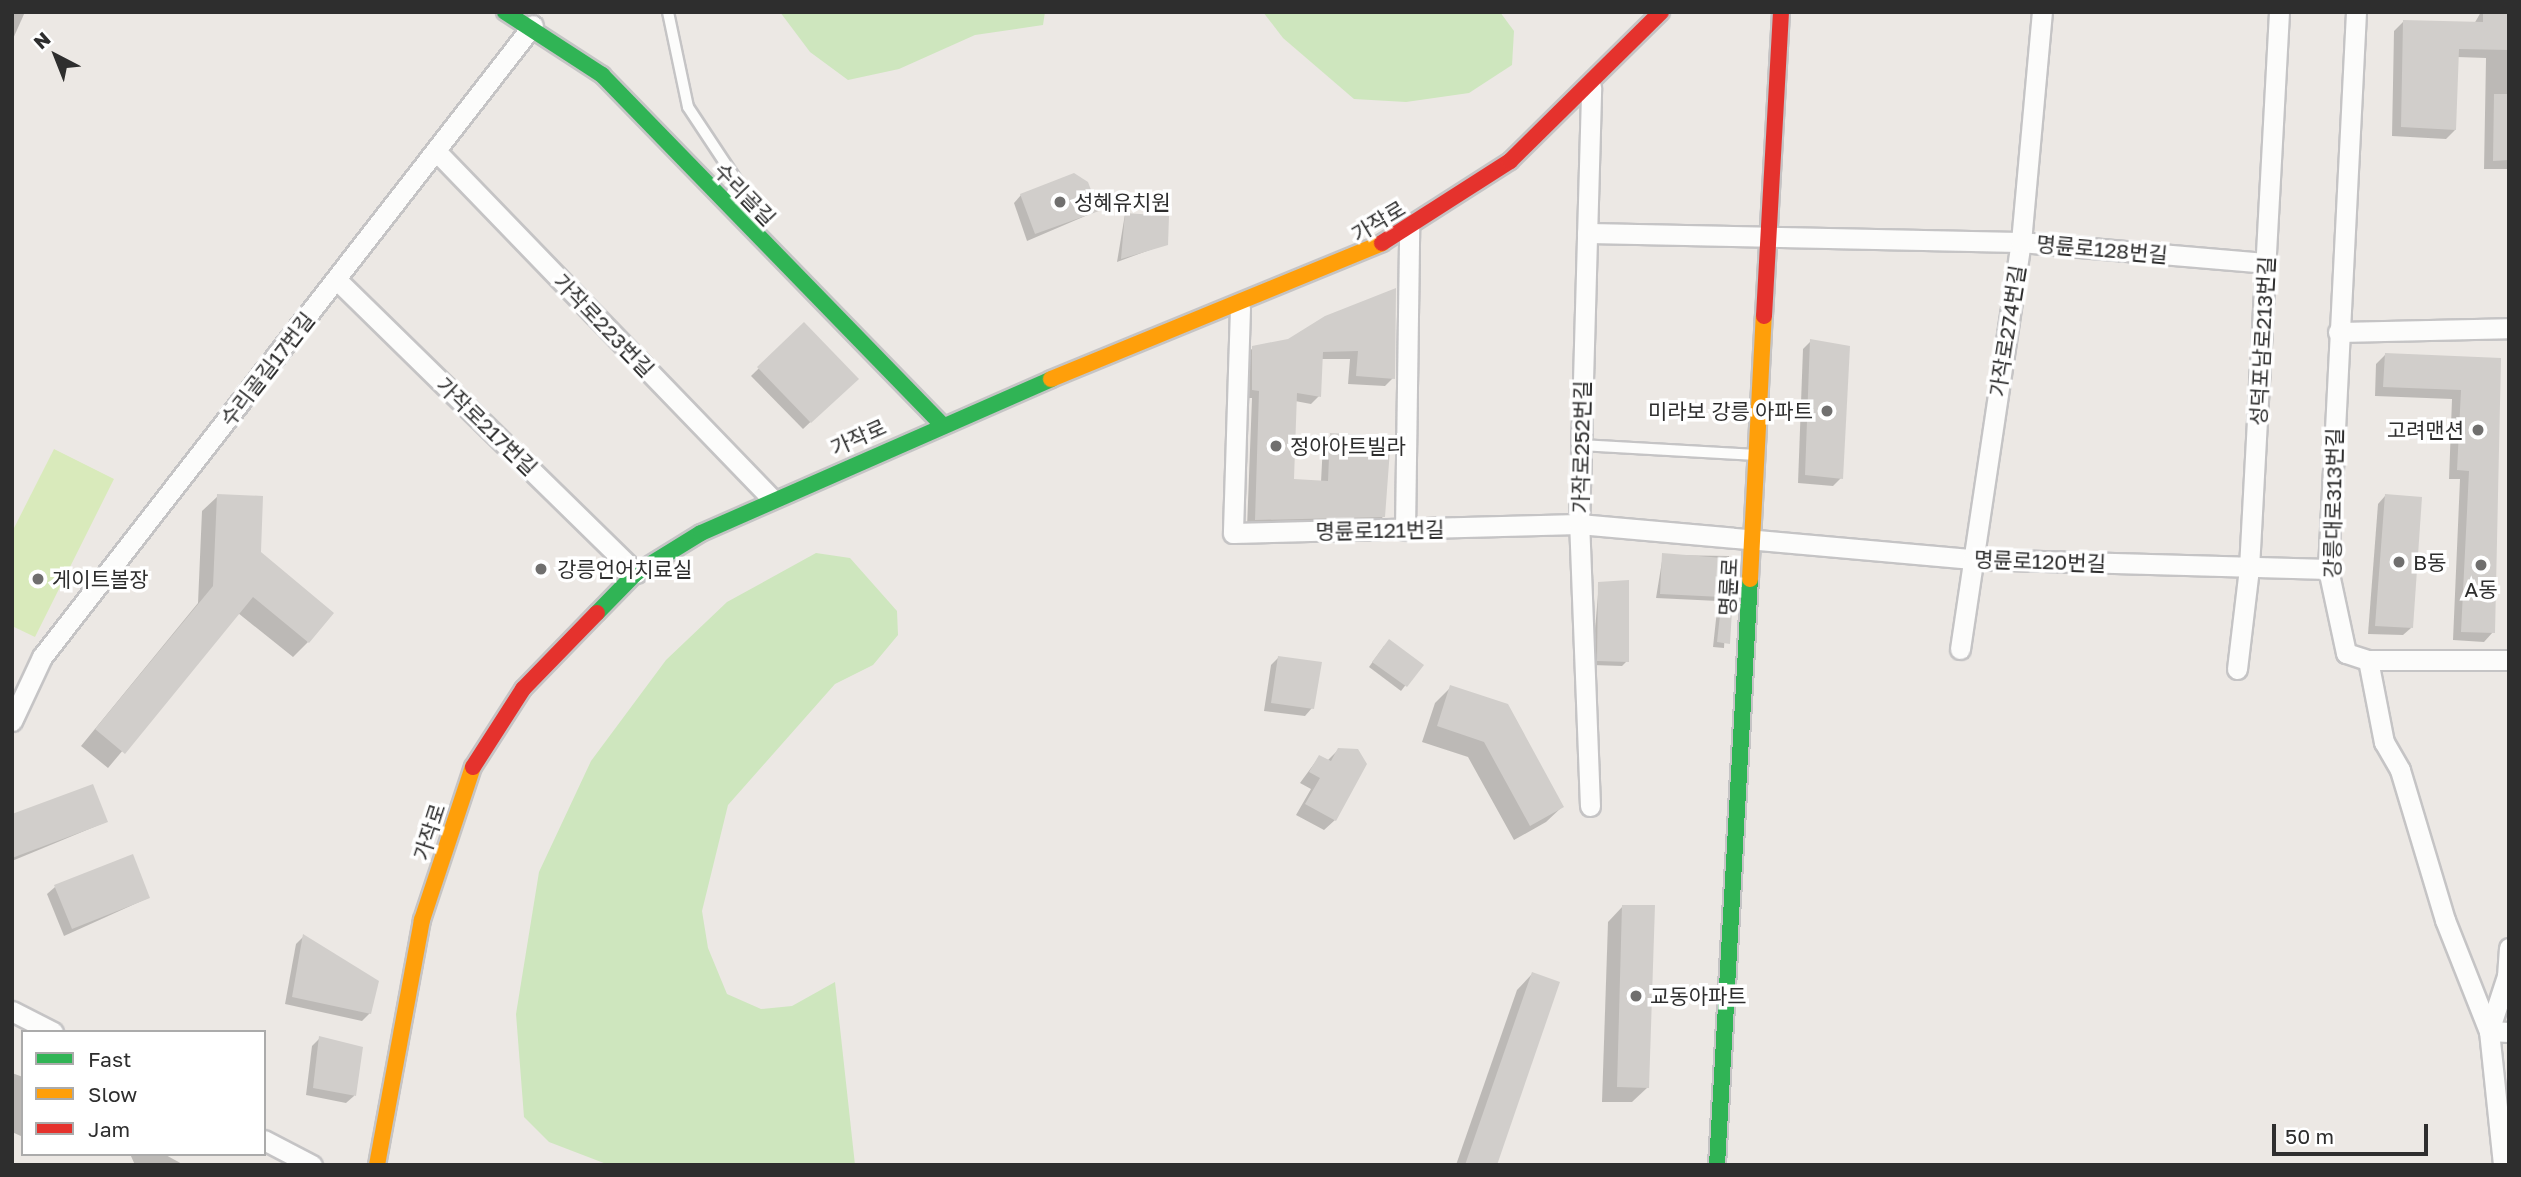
<!DOCTYPE html>
<meta charset="utf-8">
<style>
body{margin:0}
#map{position:relative;width:2521px;height:1177px;overflow:hidden;background:#ece8e4;font-family:"Golos Text","Noto Sans KR",sans-serif}
div>[style]{position:absolute}
[style*='--x']{left:calc(var(--x)*1px);top:calc(var(--y)*1px);width:calc(var(--w)*1px);rotate:calc(var(--a)*1deg)}
.green>*{inset:0;background:#cee6be}
.pitch>*{inset:0;background:#d9eabb}
.shadow>*{inset:0;background:#0003}
.building>*{inset:0;background:#d1cecb}
.roads{filter:drop-shadow(2px 0 #c5c4c5) drop-shadow(-2px 0 #c5c4c5) drop-shadow(0 2px #c5c4c5) drop-shadow(0 -2px #c5c4c5)}
.lane>*{height:10px;margin:-5px;padding:0 5px;transform-origin:5px;border-radius:5px;background:#fcfcfb}
.street>*{height:19px;margin:-9.5px;padding:0 9.5px;transform-origin:9.5px;border-radius:9.5px;background:#fcfcfb}
.fast>*{height:16px;margin:-8px;padding:0 8px;transform-origin:8px;border-radius:8px;background:#30b455}
.slow>*{height:16px;margin:-8px;padding:0 8px;transform-origin:8px;border-radius:8px;background:#ff9f0a}
.jam>*{height:16px;margin:-8px;padding:0 8px;transform-origin:8px;border-radius:8px;background:#e5322d}
.dots>*{width:19px;height:19px;translate:-50% -50%;box-sizing:border-box;border:4px solid #fff;border-radius:50%}
span{translate:-50% -50%;white-space:nowrap;text-align:center;line-height:1.15;-webkit-text-stroke:7px #fff;paint-order:stroke}
.street-label{font-size:21px;color:#2e2e2e}
.poi-label{font-size:21px;color:#2e2e2e}
.left{translate:0 -50%;text-align:left}
.right{translate:-100% -50%;text-align:right}
.frame{position:absolute;inset:0;border:14px solid #2e2e2e;pointer-events:none}
.legend{position:absolute;left:21px;top:1030px;width:245px;height:126px;box-sizing:border-box;background:#fff;border:2px solid #ababab;margin:0;padding:9px 12px;list-style:none;font-size:21px;color:#2e2e2e}
.legend li{display:flex;align-items:center;gap:14px;height:35px}
.legend b{width:35px;border:2px solid #ababab}
.north{position:absolute;left:21px;top:21px;width:70px;height:70px;-webkit-text-stroke:5px #fff;paint-order:stroke;rotate:318deg;font-size:19px;font-weight:700;line-height:28px;text-align:center;color:#2e2e2e}
.north::after{content:'';display:block;margin:auto;width:24px;height:32px;background:#2e2e2e;clip-path:polygon(50% 0,100% 100%,50% 72%,0 100%)}
.scale{position:absolute;left:2272px;top:1124px;width:156px;height:32px;box-sizing:border-box;border:4px solid #2e2e2e;border-top:0;padding-left:9px;font-size:21px;line-height:24px;white-space:nowrap;color:#2e2e2e;-webkit-text-stroke:5px #fff;paint-order:stroke}
</style>
<div id="map">
<div class="green">
<i style="clip-path:polygon(780px 12px,1045px 12px,1043px 25px,975px 35px,899px 69px,848px 80px,810px 52px)"></i>
<i style="clip-path:polygon(1263px 12px,1500px 12px,1514px 31px,1512px 65px,1469px 93px,1406px 102px,1354px 99px,1283px 38px)"></i>
<i style="clip-path:polygon(816px 553px,850px 558px,897px 611px,898px 635px,873px 665px,835px 684px,728px 805px,702px 911px,708px 948px,727px 994px,761px 1009px,792px 1006px,835px 982px,855px 1165px,609px 1165px,549px 1142px,524px 1117px,516px 1014px,539px 872px,591px 761px,666px 660px,727px 602px)"></i>
</div>
<div class="pitch">
<i style="clip-path:polygon(54px 449px,114px 479px,35px 637px,12px 626px,12px 532px)"></i>
</div>
<div class="shadow">
<i style="clip-path:polygon(12px 12px,25px 12px,12px 41px)"></i>
<i style="clip-path:polygon(2481px 12px,2509px 12px,2509px 169px,2484px 169px,2486px 58px,2457px 57px,2455px 130px,2446px 139px,2392px 136px,2394px 31px,2403px 22px,2474px 24px)"></i>
<i style="clip-path:polygon(1021px 195px,1097px 211px,1027px 241px,1014px 203px)"></i>
<i style="clip-path:polygon(1125px 214px,1166px 244px,1117px 262px)"></i>
<i style="clip-path:polygon(1326px 317px,1393px 378px,1385px 386px,1348px 384px,1350px 359px,1321px 359px,1319px 396px,1311px 404px,1295px 401px,1292px 481px,1321px 482px,1323px 443px,1331px 435px,1384px 516px,1375px 524px,1247px 528px,1252px 398px,1245px 398px,1244px 356px,1253px 348px,1289px 341px)"></i>
<i style="clip-path:polygon(804px 324px,856px 379px,803px 429px,751px 376px)"></i>
<i style="clip-path:polygon(1811px 341px,1841px 478px,1833px 486px,1798px 483px,1803px 349px)"></i>
<i style="clip-path:polygon(2385px 355px,2499px 359px,2493px 632px,2484px 642px,2453px 640px,2460px 479px,2449px 479px,2452px 399px,2375px 396px,2376px 364px)"></i>
<i style="clip-path:polygon(218px 496px,259px 553px,308px 642px,293px 657px,238px 613px,108px 768px,81px 746px,198px 603px,202px 511px)"></i>
<i style="clip-path:polygon(2385px 496px,2411px 628px,2403px 635px,2368px 634px,2378px 504px)"></i>
<i style="clip-path:polygon(1663px 555px,1729px 556px,1724px 648px,1713px 647px,1718px 601px,1656px 598px)"></i>
<i style="clip-path:polygon(1599px 583px,1627px 661px,1622px 666px,1592px 665px)"></i>
<i style="clip-path:polygon(1384px 646px,1421px 665px,1401px 691px,1369px 667px)"></i>
<i style="clip-path:polygon(1279px 657px,1312px 708px,1305px 716px,1264px 711px,1271px 665px)"></i>
<i style="clip-path:polygon(1451px 687px,1562px 807px,1546px 822px,1514px 840px,1468px 757px,1422px 742px,1435px 703px)"></i>
<i style="clip-path:polygon(1339px 749px,1335px 820px,1324px 830px,1296px 815px,1311px 789px,1300px 783px,1319px 757px,1327px 761px)"></i>
<i style="clip-path:polygon(12px 815px,106px 822px,12px 861px)"></i>
<i style="clip-path:polygon(55px 887px,148px 898px,64px 936px,47px 894px)"></i>
<i style="clip-path:polygon(1623px 906px,1648px 1087px,1632px 1102px,1602px 1102px,1608px 922px)"></i>
<i style="clip-path:polygon(304px 936px,370px 1013px,362px 1021px,285px 1004px,296px 944px)"></i>
<i style="clip-path:polygon(1532px 974px,1495px 1165px,1456px 1165px,1517px 990px)"></i>
<i style="clip-path:polygon(320px 1038px,361px 1048px,354px 1096px,346px 1103px,306px 1095px,312px 1046px)"></i>
<i style="clip-path:polygon(12px 1073px,23px 1077px,23px 1137px,12px 1132px)"></i>
<i style="clip-path:polygon(130px 1154px,164px 1154px,184px 1165px,135px 1165px)"></i>
</div>
<div class="building">
<i style="clip-path:polygon(2483px 12px,2509px 12px,2509px 50px,2459px 49px,2456px 130px,2401px 127px,2403px 20px,2483px 22px)"></i>
<i style="clip-path:polygon(2494px 94px,2509px 94px,2509px 160px,2493px 161px)"></i>
<i style="clip-path:polygon(1074px 173px,1088px 182px,1099px 211px,1035px 234px,1020px 194px)"></i>
<i style="clip-path:polygon(1125px 213px,1169px 216px,1168px 245px,1121px 259px)"></i>
<i style="clip-path:polygon(1396px 288px,1395px 379px,1356px 376px,1358px 351px,1323px 352px,1321px 397px,1297px 393px,1294px 479px,1328px 481px,1330px 433px,1391px 436px,1385px 517px,1255px 520px,1259px 391px,1252px 390px,1252px 346px,1288px 339px,1325px 316px)"></i>
<i style="clip-path:polygon(804px 322px,859px 379px,811px 423px,757px 367px)"></i>
<i style="clip-path:polygon(1810px 339px,1850px 346px,1843px 479px,1805px 475px)"></i>
<i style="clip-path:polygon(2385px 353px,2501px 358px,2495px 633px,2461px 632px,2469px 471px,2457px 470px,2461px 390px,2383px 387px)"></i>
<i style="clip-path:polygon(217px 494px,263px 496px,261px 552px,334px 613px,309px 643px,253px 597px,125px 754px,95px 729px,213px 586px)"></i>
<i style="clip-path:polygon(2385px 494px,2422px 497px,2413px 628px,2375px 626px)"></i>
<i style="clip-path:polygon(1662px 553px,1735px 559px,1730px 644px,1717px 642px,1722px 597px,1660px 594px)"></i>
<i style="clip-path:polygon(1629px 580px,1629px 662px,1597px 661px,1598px 582px)"></i>
<i style="clip-path:polygon(1389px 639px,1424px 665px,1407px 687px,1372px 662px)"></i>
<i style="clip-path:polygon(1278px 656px,1322px 662px,1314px 709px,1271px 703px)"></i>
<i style="clip-path:polygon(1450px 685px,1508px 704px,1564px 807px,1530px 826px,1484px 742px,1437px 726px)"></i>
<i style="clip-path:polygon(1338px 748px,1358px 749px,1367px 764px,1336px 821px,1305px 804px,1320px 778px,1309px 772px,1319px 755px,1331px 761px)"></i>
<i style="clip-path:polygon(93px 784px,108px 822px,12px 858px,12px 814px)"></i>
<i style="clip-path:polygon(133px 854px,150px 898px,72px 929px,54px 885px)"></i>
<i style="clip-path:polygon(1622px 905px,1655px 905px,1649px 1088px,1617px 1087px)"></i>
<i style="clip-path:polygon(303px 934px,379px 981px,371px 1014px,292px 997px)"></i>
<i style="clip-path:polygon(1532px 972px,1560px 982px,1497px 1165px,1465px 1165px)"></i>
<i style="clip-path:polygon(319px 1036px,363px 1047px,356px 1096px,313px 1088px)"></i>
</div>
<div class="roads">
<div class="lane">
<i style="--x:668;--y:12;--w:97;--a:78.1"></i>
<i style="--x:688;--y:107;--w:89;--a:56.5"></i>
<i style="--x:737;--y:181;--w:23;--a:113"></i>
<i style="--x:1581;--y:445;--w:175;--a:3.3"></i>
</div>
<div class="street">
<i style="--x:2356;--y:12;--w:558;--a:92.88"></i>
<i style="--x:2328;--y:569;--w:86;--a:77.9"></i>
<i style="--x:2346;--y:653;--w:23;--a:18"></i>
<i style="--x:2368;--y:660;--w:84;--a:79"></i>
<i style="--x:2384;--y:742;--w:32;--a:60"></i>
<i style="--x:2400;--y:770;--w:157;--a:73.3"></i>
<i style="--x:2445;--y:920;--w:119;--a:68.4"></i>
<i style="--x:2489;--y:1031;--w:135;--a:84"></i>
<i style="--x:437;--y:152;--w:481;--a:46"></i>
<i style="--x:1587;--y:233;--w:434;--a:1.2"></i>
<i style="--x:2021;--y:242;--w:247;--a:4.9"></i>
<i style="--x:337;--y:280;--w:419;--a:44.4"></i>
<i style="--x:1240;--y:308;--w:225;--a:91.8"></i>
<i style="--x:1233;--y:533;--w:346;--a:-1.5"></i>
<i style="--x:1579;--y:524;--w:395;--a:5.1"></i>
<i style="--x:1972;--y:559;--w:356;--a:1.6"></i>
<i style="--x:2338;--y:332;--w:171;--a:-1.3"></i>
<i style="--x:1405;--y:530;--w:303;--a:-89.2"></i>
<i style="--x:1960;--y:649;--w:412;--a:-81.5"></i>
<i style="--x:2021;--y:242;--w:231;--a:-84.8"></i>
<i style="--x:2368;--y:660;--w:141;--a:0"></i>
<i style="--x:2237;--y:669;--w:102;--a:-83.2"></i>
<i style="--x:2249;--y:568;--w:557;--a:-86.91"></i>
<i style="--x:12;--y:721;--w:71;--a:-64.9"></i>
<i style="--x:42;--y:657;--w:800;--a:-52.16"></i>
<i style="--x:1590;--y:806;--w:282;--a:-92.2"></i>
<i style="--x:1579;--y:524;--w:437;--a:-88.4"></i>
<i style="--x:2509;--y:948;--w:28;--a:94"></i>
<i style="--x:2507;--y:976;--w:58;--a:108.1"></i>
<i style="--x:2489;--y:1031;--w:20;--a:3"></i>
<i style="--x:12;--y:1011;--w:46;--a:27.1"></i>
<i style="--x:264;--y:1140;--w:54;--a:27.5"></i>
</div>
<div class="fast">
<i style="--x:505;--y:12;--w:116;--a:33"></i>
<i style="--x:602;--y:75;--w:486;--a:45.8"></i>
<i style="--x:597;--y:613;--w:56;--a:-45.7"></i>
<i style="--x:636;--y:573;--w:76;--a:-31.6"></i>
<i style="--x:701;--y:533;--w:382;--a:-23.7"></i>
<i style="--x:1717;--y:1165;--w:587;--a:-86.78"></i>
</div>
<div class="slow">
<i style="--x:1051;--y:379;--w:358;--a:-22.3"></i>
<i style="--x:1750;--y:579;--w:263;--a:-87"></i>
<i style="--x:377;--y:1165;--w:249;--a:-79.6"></i>
<i style="--x:422;--y:920;--w:161;--a:-71.6"></i>
</div>
<div class="jam">
<i style="--x:1382;--y:243;--w:152;--a:-32.6"></i>
<i style="--x:1510;--y:161;--w:212;--a:-44.6"></i>
<i style="--x:1764;--y:316;--w:304;--a:-86.8"></i>
<i style="--x:473;--y:767;--w:93;--a:-57.3"></i>
<i style="--x:523;--y:689;--w:106;--a:-45.8"></i>
</div>
</div>
<div class="dots">
<i style="left:1060px;top:202px;background:#706f6e"></i>
<i style="left:1827px;top:411px;background:#706f6e"></i>
<i style="left:2478px;top:430px;background:#706f6e"></i>
<i style="left:1276px;top:446px;background:#706f6e"></i>
<i style="left:2399px;top:562px;background:#706f6e"></i>
<i style="left:2481px;top:565px;background:#706f6e"></i>
<i style="left:541px;top:569px;background:#706f6e"></i>
<i style="left:38px;top:579px;background:#706f6e"></i>
<i style="left:1636px;top:996px;background:#706f6e"></i>
</div>
<div class="street-label">
<span style="left:745px;top:194px;rotate:46deg">수리골길</span>
<span style="left:1378px;top:221px;rotate:-31deg">가작로</span>
<span style="left:2102px;top:249px;rotate:5deg">명륜로128번길</span>
<span style="left:604px;top:325px;rotate:46deg">가작로223번길</span>
<span style="left:2007px;top:331px;rotate:-81deg">가작로274번길</span>
<span style="left:2262px;top:341px;rotate:-87deg">성덕포남로213번길</span>
<span style="left:267px;top:369px;rotate:-52deg">수리골길17번길</span>
<span style="left:487px;top:426px;rotate:44deg">가작로217번길</span>
<span style="left:858px;top:437px;rotate:-24deg">가작로</span>
<span style="left:1581px;top:447px;rotate:-89deg">가작로252번길</span>
<span style="left:2333px;top:503px;rotate:-89deg">강릉대로313번길</span>
<span style="left:1380px;top:530px;rotate:-1deg">명륜로121번길</span>
<span style="left:2040px;top:561px;rotate:2deg">명륜로120번길</span>
<span style="left:1728px;top:587px;rotate:-87deg">명륜로</span>
<span style="left:429px;top:832px;rotate:-72deg">가작로</span>
</div>
<div class="poi-label">
<span class="left" style="left:1074px;top:202px">성혜유치원</span>
<span class="right" style="left:1813px;top:411px">미라보 강릉 아파트</span>
<span class="right" style="left:2464px;top:430px">고려맨션</span>
<span class="left" style="left:1290px;top:446px">정아아트빌라</span>
<span class="left" style="left:2413px;top:562px">B동</span>
<span class="left" style="left:557px;top:569px">강릉언어치료실</span>
<span class="left" style="left:52px;top:579px">게이트볼장</span>
<span style="left:2481px;top:589px">A동</span>
<span class="left" style="left:1650px;top:996px">교동아파트</span>
</div>
<div class="frame"></div>
<ul class="legend">
<li><b style="height:9px;background:#30b455"></b>Fast</li>
<li><b style="height:9px;background:#ff9f0a"></b>Slow</li>
<li><b style="height:9px;background:#e5322d"></b>Jam</li>
</ul>
<div class="north">N</div>
<div class="scale">50 m</div>
</div>
